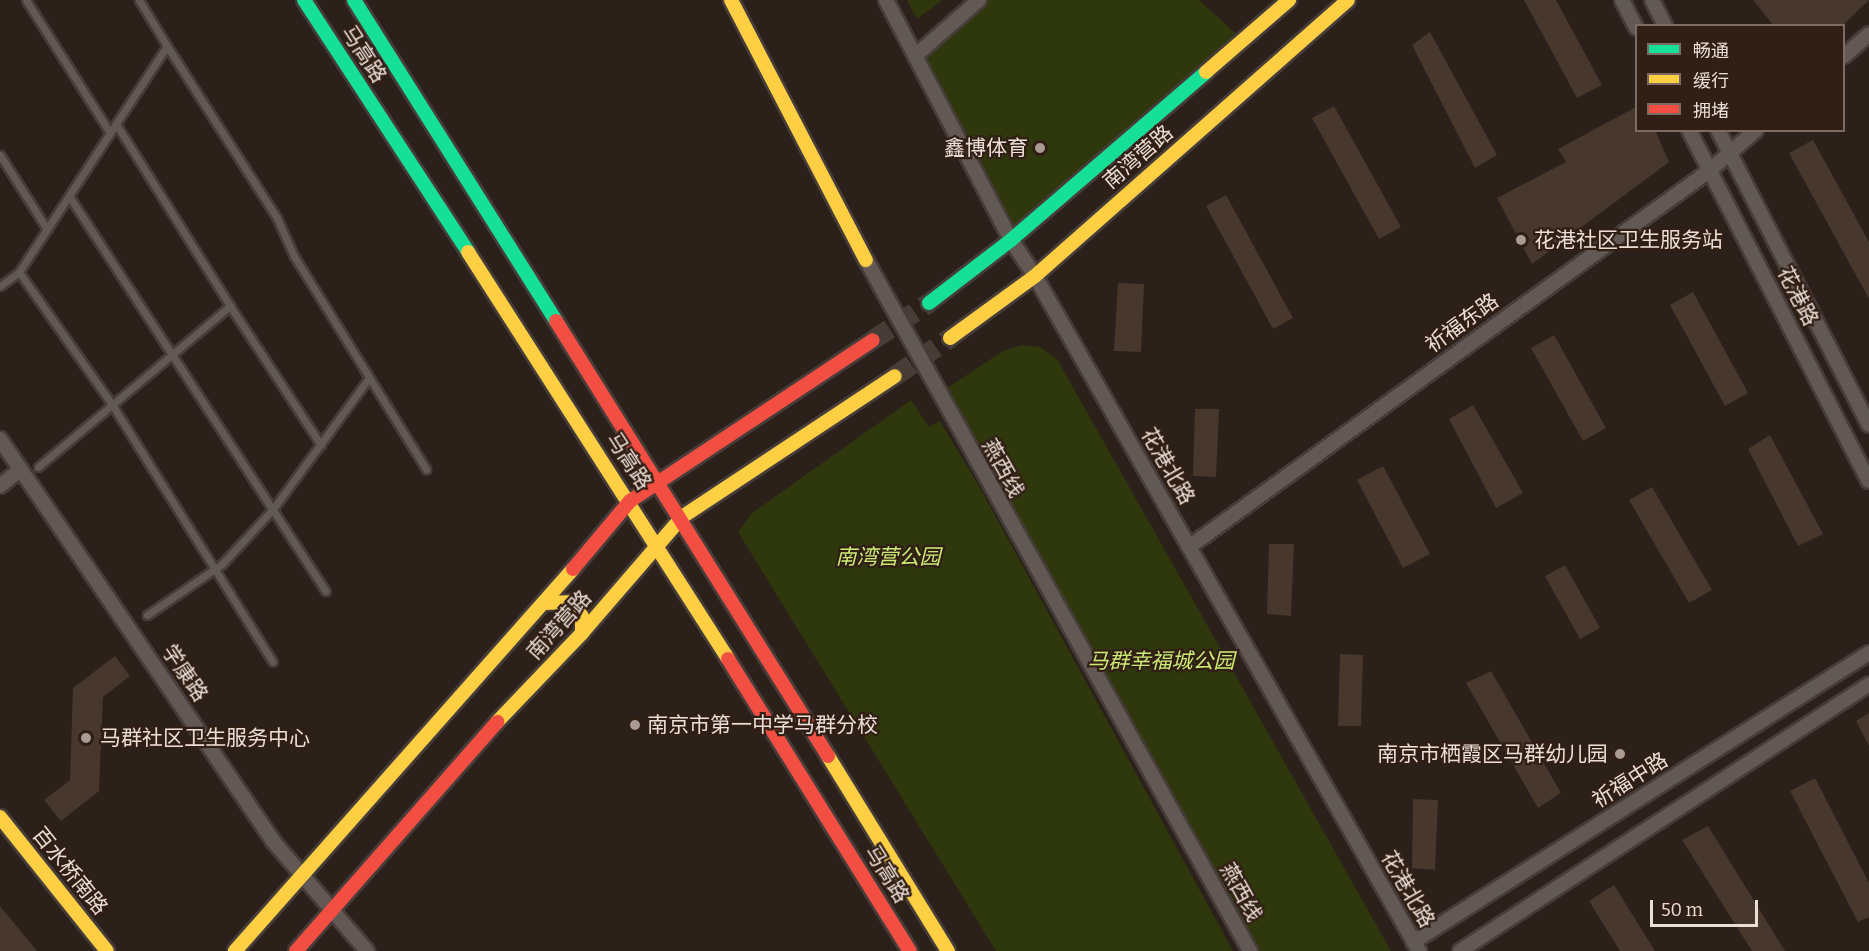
<!DOCTYPE html>
<meta charset="utf-8">
<style>
body{margin:0}
#map{position:relative;width:1869px;height:951px;overflow:hidden;background:#2b201a;font-family:Bitter,"Noto Sans SC",serif}
div>[style]{position:absolute}
[style*='--x']{left:calc(var(--x)*1px);top:calc(var(--y)*1px);width:calc(var(--w)*1px);rotate:calc(var(--a)*1deg)}
.green>*{inset:0;background:#2f370d}
.building>*{inset:0;background:#47372d}
.secondary-tunnel>*{height:20px;margin-top:-10px;transform-origin:0;background:repeating-linear-gradient(90deg,#483c36 0 20px,transparent 0 30px)}
.roads{filter:drop-shadow(2px 0 #463c39) drop-shadow(-2px 0 #463c39) drop-shadow(0 2px #463c39) drop-shadow(0 -2px #463c39)}
.lane>*{height:7px;margin:-3.5px;padding:0 3.5px;transform-origin:3.5px;border-radius:3.5px;background:#625954}
.street>*{height:14px;margin:-7px;padding:0 7px;transform-origin:7px;border-radius:7px;background:#625954}
.fast>*{height:14px;margin:-7px;padding:0 7px;transform-origin:7px;border-radius:7px;background:#16e098}
.slow>*{height:14px;margin:-7px;padding:0 7px;transform-origin:7px;border-radius:7px;background:#ffcf43}
.jam>*{height:14px;margin:-7px;padding:0 7px;transform-origin:7px;border-radius:7px;background:#f24e42}
.dots>*{width:16px;height:16px;translate:-50% -50%;box-sizing:border-box;border:3px solid #311e14;border-radius:50%}
span{translate:-50% -50%;white-space:nowrap;text-align:center;line-height:1.15;-webkit-text-stroke:4.5px #311e14;paint-order:stroke}
.street-label{font-size:21px;color:#ebded7}
.poi-label{font-size:21px;color:#ebded7}
.right{translate:-100% -50%;text-align:right}
.left{translate:0 -50%;text-align:left}
.park-label{font-size:21px;color:#caea74;font-style:italic}
.legend{position:absolute;left:1635px;top:24px;width:210px;height:108px;box-sizing:border-box;background:#311e14;border:2px solid #7b6b62;margin:0;padding:8px 10px;list-style:none;font-size:18px;color:#ebded7}
.legend li{display:flex;align-items:center;gap:12px;height:30px}
.legend b{width:30px;border:2px solid #7b6b62}
.scale{position:absolute;left:1650px;top:900px;width:108px;height:27px;box-sizing:border-box;border:3px solid #ebded7;border-top:0;padding-left:8px;font-size:18px;line-height:21px;white-space:nowrap;color:#ebded7;-webkit-text-stroke:4px #311e14;paint-order:stroke}
</style>
<div id="map">
<div class="green">
<i style="clip-path:polygon(907px 0,942px 0,917px 19px)"></i>
<i style="clip-path:polygon(979px 0,1199px 0,1243px 40px,1011px 240px,915px 56px)"></i>
<i style="clip-path:polygon(1022px 345px,1040px 347px,1057px 359px,1391px 951px,1259px 951px,1110px 688px,947px 388px,1003px 351px)"></i>
<i style="clip-path:polygon(911px 400px,929px 427px,940px 421px,979px 486px,1233px 951px,996px 951px,738px 532px,752px 513px)"></i>
</div>
<div class="building">
<i style="clip-path:polygon(1524px 0,1556px 0,1602px 85px,1577px 98px)"></i>
<i style="clip-path:polygon(1753px 0,1869px 0,1842px 26px,1774px 26px)"></i>
<i style="clip-path:polygon(1430px 32px,1497px 155px,1475px 168px,1412px 45px)"></i>
<i style="clip-path:polygon(1334px 106px,1401px 227px,1379px 239px,1312px 118px)"></i>
<i style="clip-path:polygon(1636px 107px,1636px 130px,1655px 130px,1669px 162px,1532px 264px,1497px 198px,1566px 162px,1558px 149px)"></i>
<i style="clip-path:polygon(1813px 140px,1869px 242px,1869px 299px,1789px 153px)"></i>
<i style="clip-path:polygon(1226px 195px,1293px 318px,1273px 329px,1206px 206px)"></i>
<i style="clip-path:polygon(1118px 283px,1144px 284px,1141px 352px,1114px 351px)"></i>
<i style="clip-path:polygon(1693px 292px,1748px 393px,1725px 406px,1670px 305px)"></i>
<i style="clip-path:polygon(1554px 335px,1606px 428px,1583px 441px,1531px 348px)"></i>
<i style="clip-path:polygon(1473px 405px,1523px 493px,1496px 508px,1449px 419px)"></i>
<i style="clip-path:polygon(1195px 409px,1219px 409px,1216px 477px,1193px 476px)"></i>
<i style="clip-path:polygon(1770px 435px,1823px 534px,1798px 546px,1748px 449px)"></i>
<i style="clip-path:polygon(1383px 466px,1430px 554px,1403px 568px,1357px 480px)"></i>
<i style="clip-path:polygon(1652px 487px,1712px 590px,1689px 603px,1629px 500px)"></i>
<i style="clip-path:polygon(1269px 544px,1294px 544px,1291px 616px,1267px 614px)"></i>
<i style="clip-path:polygon(1565px 565px,1600px 628px,1580px 639px,1545px 576px)"></i>
<i style="clip-path:polygon(1340px 654px,1363px 655px,1361px 726px,1338px 726px)"></i>
<i style="clip-path:polygon(115px 656px,130px 676px,103px 697px,99px 791px,61px 821px,44px 800px,70px 780px,73px 688px)"></i>
<i style="clip-path:polygon(1491px 671px,1561px 793px,1538px 808px,1466px 683px)"></i>
<i style="clip-path:polygon(1869px 713px,1869px 746px,1856px 721px)"></i>
<i style="clip-path:polygon(1815px 778px,1869px 883px,1869px 917px,1858px 922px,1790px 791px)"></i>
<i style="clip-path:polygon(1413px 799px,1438px 800px,1435px 870px,1412px 868px)"></i>
<i style="clip-path:polygon(1708px 826px,1785px 951px,1752px 951px,1682px 840px)"></i>
<i style="clip-path:polygon(1614px 885px,1655px 951px,1620px 951px,1589px 901px)"></i>
<i style="clip-path:polygon(0 906px,37px 951px,0 951px)"></i>
</div>
<div class="secondary-tunnel">
<i style="--x:873;--y:340;--w:67;--a:-33.5"></i>
<i style="--x:895;--y:376;--w:67;--a:-34.6"></i>
</div>
<div class="roads">
<div class="lane">
<i style="--x:26;--y:0;--w:157;--a:57.7"></i>
<i style="--x:167;--y:46;--w:204;--a:57.4"></i>
<i style="--x:277;--y:218;--w:42;--a:65.9"></i>
<i style="--x:294;--y:256;--w:251;--a:58.2"></i>
<i style="--x:116;--y:124;--w:215;--a:57.9"></i>
<i style="--x:0;--y:155;--w:88;--a:57.6"></i>
<i style="--x:69;--y:196;--w:471;--a:57"></i>
<i style="--x:19;--y:272;--w:160;--a:54.9"></i>
<i style="--x:111;--y:403;--w:305;--a:58"></i>
<i style="--x:0;--y:286;--w:24;--a:-36"></i>
<i style="--x:19;--y:272;--w:270;--a:-56.8"></i>
<i style="--x:167;--y:46;--w:54;--a:-121.3"></i>
<i style="--x:38;--y:467;--w:251;--a:-40"></i>
<i style="--x:230;--y:306;--w:166;--a:56.8"></i>
<i style="--x:147;--y:615;--w:91;--a:-34.2"></i>
<i style="--x:222;--y:564;--w:75;--a:-47.2"></i>
<i style="--x:273;--y:509;--w:162;--a:-53.8"></i>
</div>
<div class="street">
<i style="--x:886;--y:0;--w:271;--a:62.5"></i>
<i style="--x:1011;--y:240;--w:43;--a:56.3"></i>
<i style="--x:1035;--y:276;--w:777;--a:60.36"></i>
<i style="--x:1622;--y:0;--w:31;--a:63"></i>
<i style="--x:1652;--y:0;--w:29;--a:63"></i>
<i style="--x:915;--y:56;--w:85;--a:-41.2"></i>
<i style="--x:1844;--y:56;--w:33;--a:-41"></i>
<i style="--x:1689;--y:130;--w:394;--a:62.9"></i>
<i style="--x:1718;--y:130;--w:331;--a:62.9"></i>
<i style="--x:866;--y:260;--w:791;--a:60.94"></i>
<i style="--x:0;--y:439;--w:486;--a:55.8"></i>
<i style="--x:273;--y:841;--w:145;--a:49.5"></i>
<i style="--x:0;--y:486;--w:26;--a:-39"></i>
<i style="--x:1189;--y:547;--w:642;--a:-35.87"></i>
<i style="--x:1709;--y:171;--w:62;--a:-41.1"></i>
<i style="--x:1413;--y:942;--w:540;--a:-32.37"></i>
<i style="--x:1460;--y:951;--w:488;--a:-33.1"></i>
</div>
<div class="fast">
<i style="--x:304;--y:0;--w:301;--a:56.9"></i>
<i style="--x:354;--y:0;--w:379;--a:57.8"></i>
<i style="--x:929;--y:303;--w:103;--a:-37.5"></i>
<i style="--x:1011;--y:240;--w:257;--a:-40.7"></i>
</div>
<div class="slow">
<i style="--x:731;--y:0;--w:293;--a:62.6"></i>
<i style="--x:1206;--y:72;--w:110;--a:-40.9"></i>
<i style="--x:468;--y:252;--w:483;--a:57.4"></i>
<i style="--x:950;--y:338;--w:105;--a:-36.1"></i>
<i style="--x:1035;--y:276;--w:417;--a:-41.4"></i>
<i style="--x:545;--y:603;--w:30;--a:-2"></i>
<i style="--x:575;--y:602;--w:17;--a:65"></i>
<i style="--x:582;--y:617;--w:16;--a:90"></i>
<i style="--x:497;--y:722;--w:123;--a:-46.3"></i>
<i style="--x:582;--y:633;--w:153;--a:-49.2"></i>
<i style="--x:682;--y:517;--w:255;--a:-33.5"></i>
<i style="--x:828;--y:756;--w:229;--a:58.4"></i>
<i style="--x:0;--y:817;--w:171;--a:51.4"></i>
<i style="--x:235;--y:951;--w:510;--a:-48.5"></i>
</div>
<div class="jam">
<i style="--x:556;--y:321;--w:513;--a:57.98"></i>
<i style="--x:573;--y:569;--w:89;--a:-50"></i>
<i style="--x:630;--y:501;--w:291;--a:-33.5"></i>
<i style="--x:728;--y:659;--w:344;--a:58.1"></i>
<i style="--x:296;--y:951;--w:305;--a:-48.7"></i>
</div>
</div>
<div class="dots">
<i style="left:1040px;top:148px;background:#a89c95"></i>
<i style="left:1521px;top:240px;background:#a89c95"></i>
<i style="left:635px;top:725px;background:#a89c95"></i>
<i style="left:86px;top:738px;background:#a89c95"></i>
<i style="left:1620px;top:754px;background:#a89c95"></i>
</div>
<div class="street-label">
<span style="left:364px;top:54px;rotate:57deg">马高路</span>
<span style="left:1138px;top:157px;rotate:-41deg">南湾营路</span>
<span style="left:1798px;top:296px;rotate:63deg">花港路</span>
<span style="left:1462px;top:323px;rotate:-36deg">祈福东路</span>
<span style="left:629px;top:461px;rotate:57deg">马高路</span>
<span style="left:1168px;top:466px;rotate:60deg">花港北路</span>
<span style="left:1003px;top:468px;rotate:61deg">燕西线</span>
<span style="left:559px;top:625px;rotate:-48deg">南湾营路</span>
<span style="left:185px;top:673px;rotate:56deg">学康路</span>
<span style="left:1630px;top:780px;rotate:-32deg">祈福中路</span>
<span style="left:70px;top:871px;rotate:51deg">百水桥南路</span>
<span style="left:887px;top:874px;rotate:58deg">马高路</span>
<span style="left:1408px;top:889px;rotate:60deg">花港北路</span>
<span style="left:1241px;top:892px;rotate:61deg">燕西线</span>
</div>
<div class="poi-label">
<span class="right" style="left:1028px;top:148px">鑫博体育</span>
<span class="left" style="left:1534px;top:240px">花港社区卫生服务站</span>
<span class="left" style="left:647px;top:725px">南京市第一中学马群分校</span>
<span class="left" style="left:100px;top:738px">马群社区卫生服务中心</span>
<span class="right" style="left:1608px;top:754px">南京市栖霞区马群幼儿园</span>
</div>
<div class="park-label">
<span style="left:888px;top:557px">南湾营公园</span>
<span style="left:1161px;top:661px">马群幸福城公园</span>
</div>
<ul class="legend">
<li><b style="height:8px;background:#16e098"></b>畅通</li>
<li><b style="height:8px;background:#ffcf43"></b>缓行</li>
<li><b style="height:8px;background:#f24e42"></b>拥堵</li>
</ul>
<div class="scale">50 m</div>
</div>
